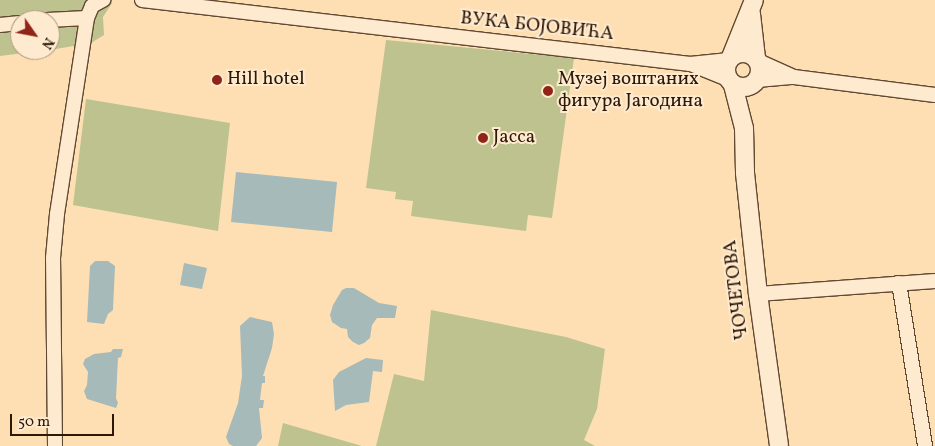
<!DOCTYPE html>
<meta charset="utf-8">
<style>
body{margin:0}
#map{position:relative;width:935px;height:446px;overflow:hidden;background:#fedfb4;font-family:Vollkorn,serif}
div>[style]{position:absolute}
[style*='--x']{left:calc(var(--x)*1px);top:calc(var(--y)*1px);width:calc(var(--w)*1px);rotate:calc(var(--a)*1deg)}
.green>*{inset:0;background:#bdc28f}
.water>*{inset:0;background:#a5bab9}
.roads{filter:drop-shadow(1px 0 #614932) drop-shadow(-1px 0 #614932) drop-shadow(0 1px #614932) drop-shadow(0 -1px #614932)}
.minor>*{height:14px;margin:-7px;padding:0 7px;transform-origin:7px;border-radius:7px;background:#feeace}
.tertiary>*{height:18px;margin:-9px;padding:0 9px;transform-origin:9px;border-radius:9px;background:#feeace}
.tertiary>.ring{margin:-9px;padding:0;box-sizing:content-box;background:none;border:18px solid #feeace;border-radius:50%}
.dots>*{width:14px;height:14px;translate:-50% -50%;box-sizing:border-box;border:2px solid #feeace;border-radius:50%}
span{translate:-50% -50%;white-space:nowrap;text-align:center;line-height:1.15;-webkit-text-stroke:4px #feeace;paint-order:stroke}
.street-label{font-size:19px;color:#2d1707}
.poi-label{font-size:19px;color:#2d1707}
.left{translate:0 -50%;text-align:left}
.north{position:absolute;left:10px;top:10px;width:50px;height:50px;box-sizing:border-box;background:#feeace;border:1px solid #aa967e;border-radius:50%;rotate:123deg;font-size:14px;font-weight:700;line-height:20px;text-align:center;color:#2d1707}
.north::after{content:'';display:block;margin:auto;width:18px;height:22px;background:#8f2418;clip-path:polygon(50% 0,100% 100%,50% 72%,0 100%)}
.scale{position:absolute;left:10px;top:414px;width:104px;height:22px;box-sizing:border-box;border:2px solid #2d1707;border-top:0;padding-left:6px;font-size:15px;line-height:18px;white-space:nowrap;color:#2d1707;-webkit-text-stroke:4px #feeace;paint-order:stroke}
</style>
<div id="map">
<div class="green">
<i style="clip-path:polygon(0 0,112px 0,112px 3px,103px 17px,104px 35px,91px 43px,50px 50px,50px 20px,20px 20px,20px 50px,48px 50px,0 56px)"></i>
<i style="clip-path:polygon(386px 40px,574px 58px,552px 218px,528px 215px,526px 231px,411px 216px,413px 201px,395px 199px,396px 192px,366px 188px)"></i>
<i style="clip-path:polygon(86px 99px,230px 123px,218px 231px,73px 205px)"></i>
<i style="clip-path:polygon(431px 310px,566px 337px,605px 349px,597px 409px,584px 440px,595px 446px,376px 446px,394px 374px,424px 381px)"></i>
<i style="clip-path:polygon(283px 423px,362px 446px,278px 446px)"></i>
</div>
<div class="water">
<i style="clip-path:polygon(236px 172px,337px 182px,332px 232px,231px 222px)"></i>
<i style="clip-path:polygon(95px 261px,108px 261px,115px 266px,113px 310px,108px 314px,104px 324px,87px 322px,90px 266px)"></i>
<i style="clip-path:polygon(184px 263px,207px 268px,202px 289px,180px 285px)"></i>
<i style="clip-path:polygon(346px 288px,354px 288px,379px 303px,397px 306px,395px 318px,377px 318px,372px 325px,370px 338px,364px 343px,359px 345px,353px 342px,348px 337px,347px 329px,341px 328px,332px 322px,330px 315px,333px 305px,342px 290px)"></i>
<i style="clip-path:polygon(250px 317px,272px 322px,274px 334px,272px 348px,263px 376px,265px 376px,265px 383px,262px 383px,260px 400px,264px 400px,263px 408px,259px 408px,262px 438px,256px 446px,233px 446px,229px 444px,226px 437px,238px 403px,242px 376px,240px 326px)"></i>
<i style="clip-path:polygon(113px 349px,123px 349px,121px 357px,118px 358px,116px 398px,118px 403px,116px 408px,87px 399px,84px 391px,87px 385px,88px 372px,83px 364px,85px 359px,94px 354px,111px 352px)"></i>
<i style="clip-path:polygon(366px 358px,383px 360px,382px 372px,373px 371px,369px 402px,346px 405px,335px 411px,333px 380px,339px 372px)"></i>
</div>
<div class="roads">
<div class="minor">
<i style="--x:142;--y:0;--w:552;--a:6.66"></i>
<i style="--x:690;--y:64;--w:39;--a:-6"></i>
<i style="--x:47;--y:20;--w:40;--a:-2.9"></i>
<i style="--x:0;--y:25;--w:20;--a:-6"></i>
<i style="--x:758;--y:61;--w:36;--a:24"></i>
<i style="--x:693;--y:65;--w:38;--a:22"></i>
<i style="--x:757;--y:80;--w:37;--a:-5"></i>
<i style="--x:794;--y:77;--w:142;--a:7.3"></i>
<i style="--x:899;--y:283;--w:165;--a:80.9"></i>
<i style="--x:758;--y:294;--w:177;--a:-4.2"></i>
<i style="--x:55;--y:446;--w:188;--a:-90.6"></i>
<i style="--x:53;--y:258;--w:44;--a:-84.8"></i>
<i style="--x:57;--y:214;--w:198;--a:-81.3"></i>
<i style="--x:87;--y:18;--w:13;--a:-67"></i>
<i style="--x:92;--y:6;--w:13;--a:-29"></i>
</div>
<div class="tertiary">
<i style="--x:751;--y:14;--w:44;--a:83.5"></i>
<i class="ring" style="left:726px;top:53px;width:16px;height:16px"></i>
<i style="--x:731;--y:57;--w:61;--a:-68"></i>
<i style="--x:733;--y:85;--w:44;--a:75.7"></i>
<i style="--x:744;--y:128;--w:45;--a:88.7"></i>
<i style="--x:745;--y:173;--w:122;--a:83.9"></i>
<i style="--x:758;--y:294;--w:153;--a:82.1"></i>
</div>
</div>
<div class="dots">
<i style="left:217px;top:80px;background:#8f2418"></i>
<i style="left:548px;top:91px;background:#8f2418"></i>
<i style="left:483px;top:138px;background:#8f2418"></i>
</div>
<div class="street-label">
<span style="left:537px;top:27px;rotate:6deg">ВУКА БОЈОВИЋА</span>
<span style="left:737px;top:290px;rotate:-97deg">ЧОЧЕТОВА</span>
</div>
<div class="poi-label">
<span class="left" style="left:227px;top:80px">Hill hotel</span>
<span class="left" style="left:558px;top:91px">Музеј воштаних<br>фигура Јагодина</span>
<span class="left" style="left:493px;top:138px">Јасса</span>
</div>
<div class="north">N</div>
<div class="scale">50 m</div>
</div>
